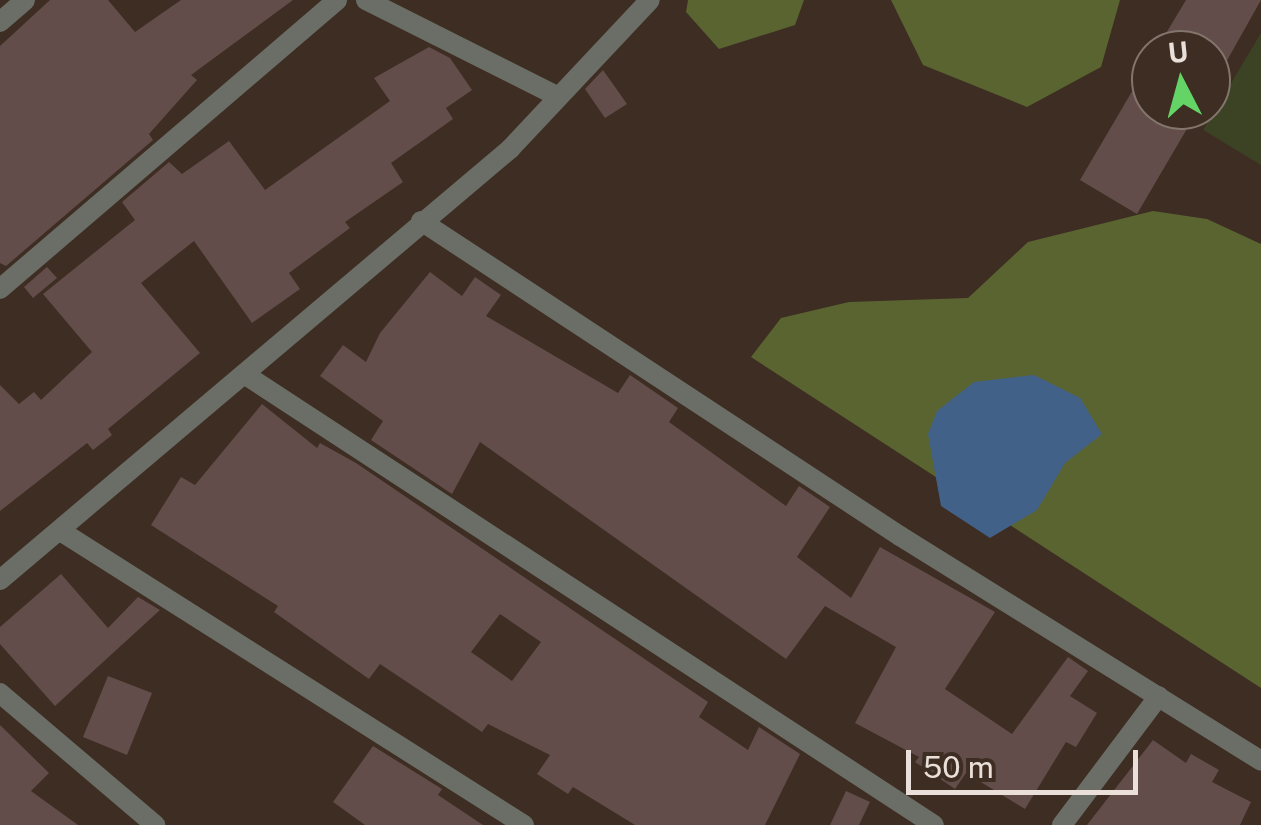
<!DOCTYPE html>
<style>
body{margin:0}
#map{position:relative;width:1261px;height:825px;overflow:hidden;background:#3d2d22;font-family:"Public Sans",sans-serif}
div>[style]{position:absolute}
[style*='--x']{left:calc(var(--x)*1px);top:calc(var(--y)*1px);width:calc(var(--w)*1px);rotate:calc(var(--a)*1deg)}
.green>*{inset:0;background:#3c4224}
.forest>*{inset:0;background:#5a6430}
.water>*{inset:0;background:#416189}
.building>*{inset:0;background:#634d4b}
.street>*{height:20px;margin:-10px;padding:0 10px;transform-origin:10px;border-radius:10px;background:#6b6e66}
span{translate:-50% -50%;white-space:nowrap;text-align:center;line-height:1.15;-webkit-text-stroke:8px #3d2d22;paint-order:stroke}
.north{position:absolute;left:1131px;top:30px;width:100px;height:100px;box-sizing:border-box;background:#3d2d22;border:2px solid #82756b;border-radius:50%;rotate:354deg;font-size:28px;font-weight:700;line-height:40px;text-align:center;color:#eae0d9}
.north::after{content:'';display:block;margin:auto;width:35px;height:45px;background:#65d467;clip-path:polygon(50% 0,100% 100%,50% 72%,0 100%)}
.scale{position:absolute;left:906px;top:750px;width:232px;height:45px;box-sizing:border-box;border:5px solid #eae0d9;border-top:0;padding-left:12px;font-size:30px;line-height:35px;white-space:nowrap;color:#eae0d9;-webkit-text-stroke:8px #3d2d22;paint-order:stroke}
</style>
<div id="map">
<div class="green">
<i style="clip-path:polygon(1261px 33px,1261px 165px,1203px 130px)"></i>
</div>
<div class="forest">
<i style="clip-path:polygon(688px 0,804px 0,795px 25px,719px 49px,686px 12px)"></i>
<i style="clip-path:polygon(891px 0,1120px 0,1101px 67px,1027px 107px,923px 65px)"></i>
<i style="clip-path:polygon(1153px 211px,1207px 219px,1261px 244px,1261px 688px,751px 357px,781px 318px,849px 302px,968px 298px,1028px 242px)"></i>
</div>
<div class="water">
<i style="clip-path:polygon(1034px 375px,1080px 398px,1102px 434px,1065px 463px,1037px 510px,990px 538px,941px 506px,928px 434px,937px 411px,974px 382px)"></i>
</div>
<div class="building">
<i style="clip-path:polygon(50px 0,108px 0,135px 32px,181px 0,293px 0,191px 75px,197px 80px,149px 134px,153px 140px,6px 266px,0 263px,0 46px)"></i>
<i style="clip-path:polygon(1186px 0,1261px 0,1211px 89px,1211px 50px,1156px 50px)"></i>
<i style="clip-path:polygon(429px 47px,450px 58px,472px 90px,446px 108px,453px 119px,391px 163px,403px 182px,345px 222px,350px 228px,289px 273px,300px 289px,252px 323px,194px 241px,141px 283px,200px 353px,108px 429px,112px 435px,93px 450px,87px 443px,0 511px,0 385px,19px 404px,34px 392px,41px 400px,92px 352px,43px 294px,135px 220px,122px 202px,169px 162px,182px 174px,229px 141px,265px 190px,390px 101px,374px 78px)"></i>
<i style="clip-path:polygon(1151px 59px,1151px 110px,1198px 110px,1137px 214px,1080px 180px)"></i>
<i style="clip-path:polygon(603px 70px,627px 104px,605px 118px,585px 89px)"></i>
<i style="clip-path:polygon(47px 267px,57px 278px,33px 298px,24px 287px)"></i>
<i style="clip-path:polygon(430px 272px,462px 296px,475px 277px,501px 295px,486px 316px,618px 393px,630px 375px,678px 408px,669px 422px,786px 506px,799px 486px,830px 507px,797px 557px,851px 598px,880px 547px,995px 612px,945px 689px,1012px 734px,1068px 657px,1088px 671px,1070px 696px,1097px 713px,1076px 747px,1066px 742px,1025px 809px,966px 773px,955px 789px,915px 762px,919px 757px,855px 723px,896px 647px,825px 606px,786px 659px,480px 442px,452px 494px,371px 440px,383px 421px,320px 376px,343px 345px,366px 362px,380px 333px)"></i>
<i style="clip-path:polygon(evenodd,262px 404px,317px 448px,320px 443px,356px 463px,708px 702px,699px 717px,748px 750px,759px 727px,800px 754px,765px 825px,635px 825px,573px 787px,568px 794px,537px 774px,550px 755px,488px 724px,482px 732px,380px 664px,369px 679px,274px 612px,278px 606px,151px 525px,181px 477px,195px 485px,262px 404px,500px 614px,541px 642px,512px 681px,471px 652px,500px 614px)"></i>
<i style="clip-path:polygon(61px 574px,108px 628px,138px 597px,160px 610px,55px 706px,0 644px,0 627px)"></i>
<i style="clip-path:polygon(108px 676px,152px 693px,127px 755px,83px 737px)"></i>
<i style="clip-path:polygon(0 725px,49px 773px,31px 791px,78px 825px,0 825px)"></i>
<i style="clip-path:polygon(1153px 740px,1186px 763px,1191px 754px,1219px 770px,1212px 782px,1251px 802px,1240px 825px,1087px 825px)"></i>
<i style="clip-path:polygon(373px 746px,442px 789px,438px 795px,483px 825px,365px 825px,333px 802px)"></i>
<i style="clip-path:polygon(846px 791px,870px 802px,859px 825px,830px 825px)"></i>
</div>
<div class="street">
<i style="--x:366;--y:0;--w:214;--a:26.7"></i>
<i style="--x:0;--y:22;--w:33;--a:-41"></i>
<i style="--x:421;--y:221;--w:573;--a:33.33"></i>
<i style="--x:900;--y:536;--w:425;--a:31.9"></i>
<i style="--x:0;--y:289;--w:444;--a:-40.6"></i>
<i style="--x:244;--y:374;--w:824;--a:33.17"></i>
<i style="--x:62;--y:532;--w:547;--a:32.38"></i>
<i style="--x:0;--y:580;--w:668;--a:-40.2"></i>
<i style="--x:510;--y:149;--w:204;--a:-46.8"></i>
<i style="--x:0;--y:693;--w:204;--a:40.4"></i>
<i style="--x:1062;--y:825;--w:161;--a:-53.1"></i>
</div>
<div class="north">U</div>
<div class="scale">50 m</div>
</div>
